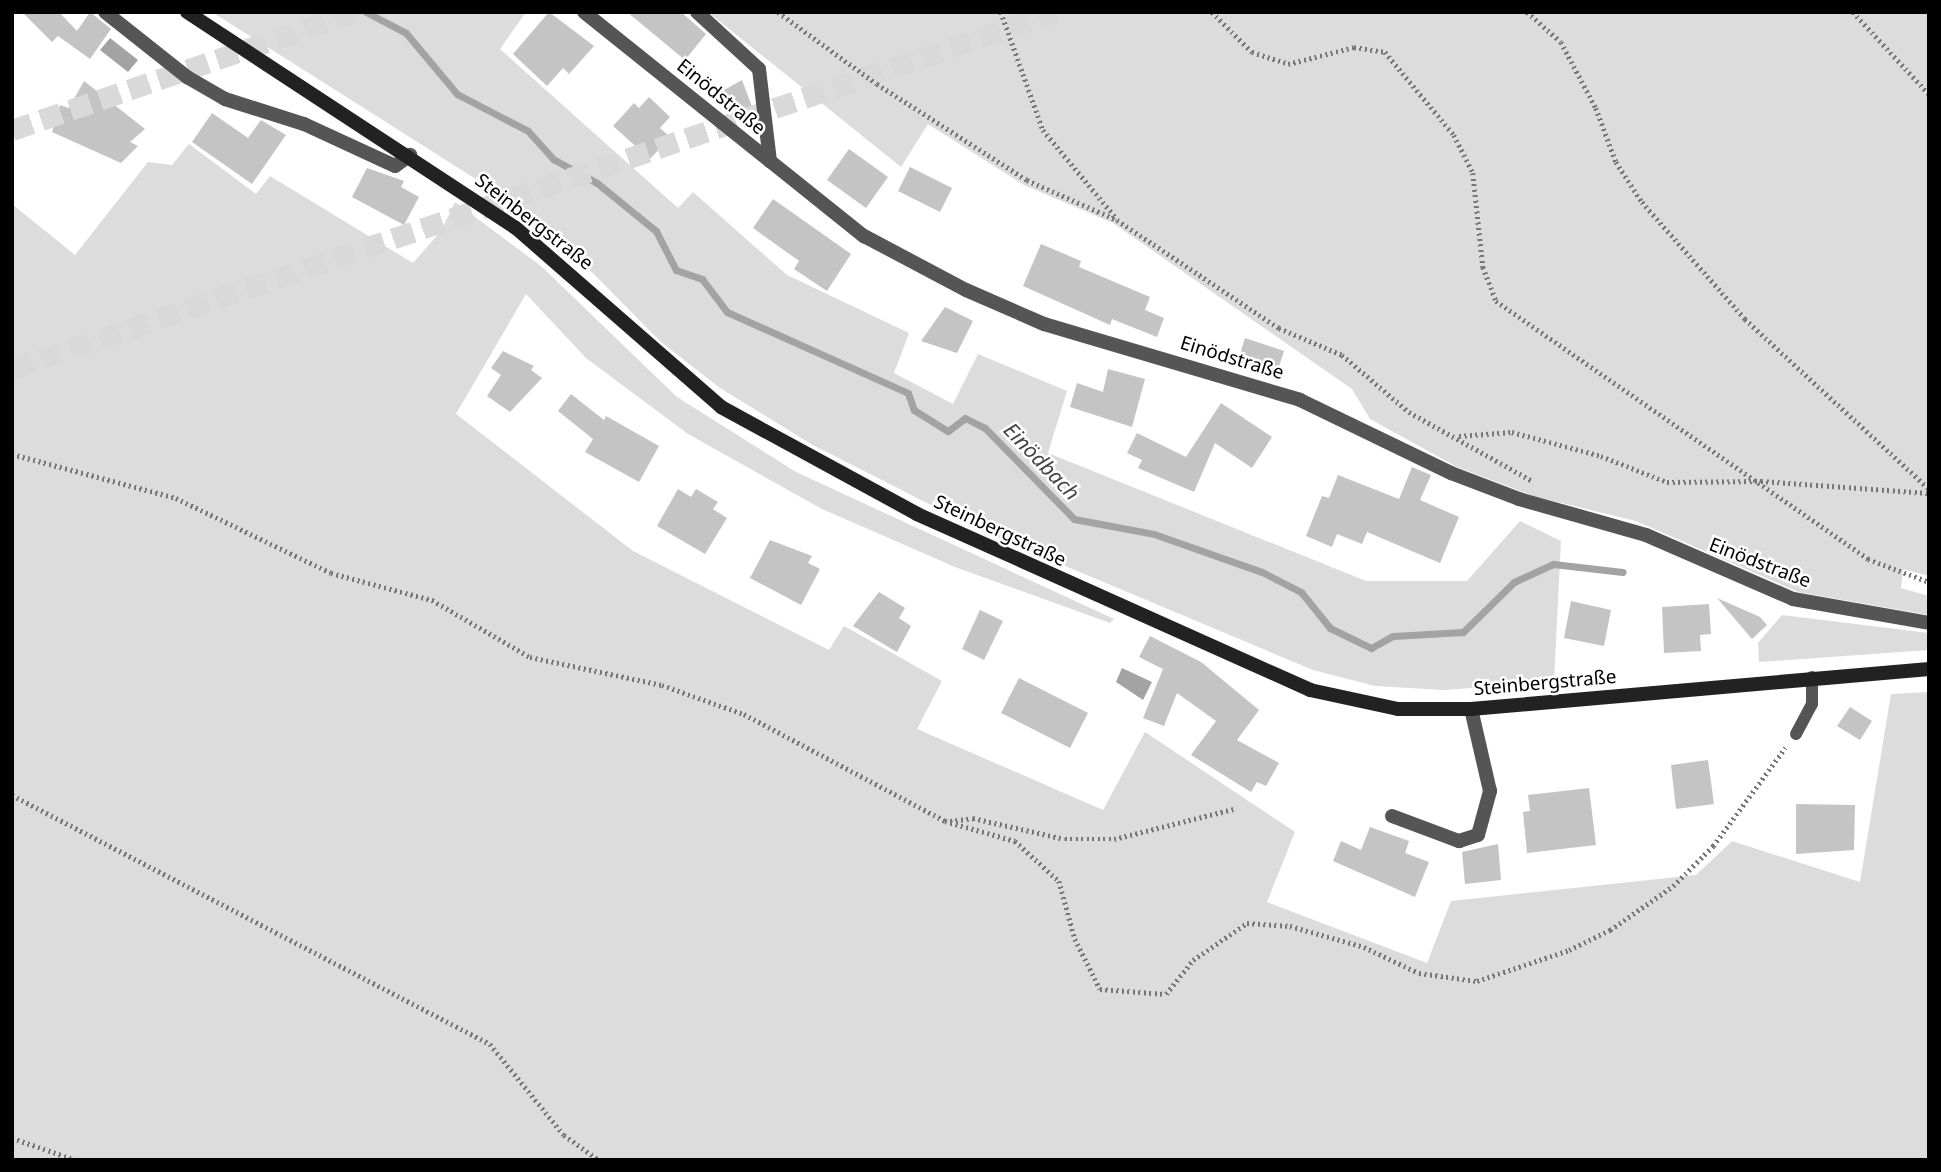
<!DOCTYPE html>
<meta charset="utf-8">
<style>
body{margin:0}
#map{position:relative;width:1941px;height:1172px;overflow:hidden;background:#fff;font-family:"Noto Sans",sans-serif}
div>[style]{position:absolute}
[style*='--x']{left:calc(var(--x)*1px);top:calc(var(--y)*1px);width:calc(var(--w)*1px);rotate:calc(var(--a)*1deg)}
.green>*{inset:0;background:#dcdcdc}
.water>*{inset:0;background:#a3a3a3}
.stream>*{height:7px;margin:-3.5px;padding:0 3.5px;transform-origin:3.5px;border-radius:3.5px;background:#a3a3a3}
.building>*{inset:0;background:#c4c4c4}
.motorway-tunnel>*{height:21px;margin-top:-10.5px;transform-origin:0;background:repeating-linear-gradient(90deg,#d9d9d9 0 21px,transparent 0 31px)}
.path>*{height:4.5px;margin-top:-2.25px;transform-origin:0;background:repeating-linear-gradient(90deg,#777 0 2px,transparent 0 5.5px)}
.service>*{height:12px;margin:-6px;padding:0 6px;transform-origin:6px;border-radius:6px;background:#555}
.minor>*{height:14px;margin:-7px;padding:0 7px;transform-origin:7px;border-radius:7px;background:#555}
.secondary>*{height:14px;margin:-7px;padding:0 7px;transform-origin:7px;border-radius:7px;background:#222}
span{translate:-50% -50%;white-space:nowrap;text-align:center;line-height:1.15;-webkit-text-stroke:5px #fff;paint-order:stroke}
.street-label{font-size:19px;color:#000}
.water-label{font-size:21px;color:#444;font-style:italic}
.frame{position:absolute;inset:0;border:14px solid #000;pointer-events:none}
</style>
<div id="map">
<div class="green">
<i style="clip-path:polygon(212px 12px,526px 12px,500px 49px,678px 208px,693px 192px,787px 275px,909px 333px,894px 373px,953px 404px,978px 354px,1067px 391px,1048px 453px,1366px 581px,1467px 581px,1520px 521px,1561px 541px,1554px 682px,1444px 690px,1375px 686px,1313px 670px,980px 530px,811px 444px,720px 388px,661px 342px,563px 243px,501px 195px)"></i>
<i style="clip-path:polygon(708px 12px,1929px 12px,1929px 576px,1903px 569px,1901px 588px,1929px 596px,1929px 615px,1798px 592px,1636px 521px,1537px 497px,1457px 467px,1370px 419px,1352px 389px,1113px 223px,1024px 185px,928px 124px,901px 167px)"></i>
<i style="clip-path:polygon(189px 144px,256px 194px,270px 176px,413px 263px,441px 231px,455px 202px,541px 266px,677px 397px,796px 472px,1114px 619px,1110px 623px,955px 567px,822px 509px,688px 434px,586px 358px,526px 294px,456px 414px,633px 551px,829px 650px,844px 626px,942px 681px,917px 729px,1103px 810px,1145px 732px,1295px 832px,1267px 902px,1427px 963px,1451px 901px,1696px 875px,1732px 841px,1860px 882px,1891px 694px,1929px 692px,1929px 1160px,12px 1160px,12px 204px,75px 255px,148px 162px,172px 165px)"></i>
<i style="clip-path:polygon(1782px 615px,1929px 633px,1929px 650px,1759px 662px,1758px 643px)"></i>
</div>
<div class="water">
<i style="clip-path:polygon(110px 38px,138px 60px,128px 72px,100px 50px)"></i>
<i style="clip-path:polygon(1122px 668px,1152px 682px,1143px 700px,1116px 682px)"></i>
</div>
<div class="stream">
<i style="--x:366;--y:12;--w:45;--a:27.7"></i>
<i style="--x:406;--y:33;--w:80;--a:50.1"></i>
<i style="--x:457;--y:94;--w:80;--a:27.5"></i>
<i style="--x:528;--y:131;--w:38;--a:48"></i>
<i style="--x:553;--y:159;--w:50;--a:28.6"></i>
<i style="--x:597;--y:183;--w:76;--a:39.1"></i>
<i style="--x:656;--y:231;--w:44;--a:62.9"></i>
<i style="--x:676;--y:270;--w:28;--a:19"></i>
<i style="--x:702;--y:279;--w:41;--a:52.9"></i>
<i style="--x:727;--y:312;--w:198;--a:24.1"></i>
<i style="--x:908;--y:393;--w:18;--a:71"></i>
<i style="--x:914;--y:410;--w:40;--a:32"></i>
<i style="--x:948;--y:431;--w:21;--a:-37"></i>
<i style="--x:965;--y:418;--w:22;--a:27"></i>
<i style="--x:985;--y:428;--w:127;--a:45.6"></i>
<i style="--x:1074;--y:519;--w:81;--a:10.6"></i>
<i style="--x:1154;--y:534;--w:114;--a:19.4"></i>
<i style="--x:1262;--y:572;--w:44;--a:27.1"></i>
<i style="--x:1301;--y:592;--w:46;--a:51.1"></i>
<i style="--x:1330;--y:628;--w:46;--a:26"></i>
<i style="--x:1371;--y:648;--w:25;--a:-29"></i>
<i style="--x:1393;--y:636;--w:70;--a:-3.3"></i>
<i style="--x:1463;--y:632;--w:71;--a:-44.4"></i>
<i style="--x:1514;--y:582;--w:43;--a:-24.8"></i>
<i style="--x:1553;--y:564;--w:70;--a:6.5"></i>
</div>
<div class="building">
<i style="clip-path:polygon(22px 12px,59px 12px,77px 31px,90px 12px,111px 29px,90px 59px,58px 36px,52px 42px)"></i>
<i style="clip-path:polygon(549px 12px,594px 46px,569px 74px,563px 68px,547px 86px,513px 54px)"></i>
<i style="clip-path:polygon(627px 12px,681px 12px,706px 34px,685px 60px)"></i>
<i style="clip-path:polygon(742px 80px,754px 112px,740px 120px,724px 90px)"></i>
<i style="clip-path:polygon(84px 81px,145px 129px,130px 142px,138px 146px,121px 163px,52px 132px,60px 105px,69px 108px)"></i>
<i style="clip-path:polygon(649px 97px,670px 117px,660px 128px,670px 137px,650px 159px,613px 126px,634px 103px,639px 108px)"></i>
<i style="clip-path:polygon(212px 113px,248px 138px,261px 120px,286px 135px,252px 184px,192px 142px)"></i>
<i style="clip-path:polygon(849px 149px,888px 177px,866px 208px,827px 180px)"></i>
<i style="clip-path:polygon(910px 167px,952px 188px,940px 212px,898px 191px)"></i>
<i style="clip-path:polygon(367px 168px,404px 181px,401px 187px,419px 197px,404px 225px,352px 197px)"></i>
<i style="clip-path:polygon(773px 199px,851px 254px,827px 291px,794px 269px,799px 261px,753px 228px)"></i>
<i style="clip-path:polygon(1041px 244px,1081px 261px,1079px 267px,1150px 297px,1145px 310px,1164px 318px,1157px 337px,1112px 319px,1110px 325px,1023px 286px)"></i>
<i style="clip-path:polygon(945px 307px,973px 321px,957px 353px,921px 341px)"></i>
<i style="clip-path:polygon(1245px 338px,1284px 351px,1276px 376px,1237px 363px)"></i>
<i style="clip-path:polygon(503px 351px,534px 366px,531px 370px,542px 378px,510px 412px,487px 396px,501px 375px,491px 368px)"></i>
<i style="clip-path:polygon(1108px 369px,1145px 379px,1132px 427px,1070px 407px,1077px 383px,1103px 392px)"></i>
<i style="clip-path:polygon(571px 394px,604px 420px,606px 416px,659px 446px,639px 482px,585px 452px,593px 439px,558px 411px)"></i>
<i style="clip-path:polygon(1221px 403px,1272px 437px,1252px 468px,1215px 443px,1194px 492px,1138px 468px,1142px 460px,1127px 453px,1137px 433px,1186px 457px)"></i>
<i style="clip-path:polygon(1412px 467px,1431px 475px,1420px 500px,1459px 517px,1440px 563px,1367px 532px,1362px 544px,1337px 534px,1332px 547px,1306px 536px,1322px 496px,1329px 498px,1338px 475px,1399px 499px)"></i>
<i style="clip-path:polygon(678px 489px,691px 497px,696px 489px,718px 502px,713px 509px,727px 518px,705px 554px,657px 526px)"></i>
<i style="clip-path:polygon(770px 540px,812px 556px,808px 563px,820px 569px,801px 605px,750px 578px)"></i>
<i style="clip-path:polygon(879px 592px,905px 608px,899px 618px,911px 626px,897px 652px,853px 626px)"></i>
<i style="clip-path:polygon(1717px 598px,1760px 617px,1767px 625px,1752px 639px)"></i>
<i style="clip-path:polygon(1571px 601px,1611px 610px,1604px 646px,1564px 638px)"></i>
<i style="clip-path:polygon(1709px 604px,1711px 634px,1700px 635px,1701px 651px,1664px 653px,1662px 607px)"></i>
<i style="clip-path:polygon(980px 610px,1003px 621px,984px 660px,962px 649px)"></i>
<i style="clip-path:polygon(1150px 636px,1201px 662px,1259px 710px,1237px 740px,1279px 763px,1266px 786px,1257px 782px,1251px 792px,1191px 755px,1216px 721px,1177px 693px,1164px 726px,1143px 718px,1163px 669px,1139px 657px)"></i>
<i style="clip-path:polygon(1019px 678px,1088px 713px,1070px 748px,1001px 713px)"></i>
<i style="clip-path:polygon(1850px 707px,1872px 721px,1860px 740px,1837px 726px)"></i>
<i style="clip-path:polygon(1708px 760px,1714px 804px,1676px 809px,1671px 765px)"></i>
<i style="clip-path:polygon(1589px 788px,1596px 845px,1527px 853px,1523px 812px,1530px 811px,1528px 795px)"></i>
<i style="clip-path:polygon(1796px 804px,1855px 805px,1854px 850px,1796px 854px)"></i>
<i style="clip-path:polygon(1370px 827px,1409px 841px,1405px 853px,1429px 862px,1415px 897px,1333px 861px,1341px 841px,1361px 850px)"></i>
<i style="clip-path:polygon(1498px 844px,1501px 880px,1465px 884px,1462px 852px)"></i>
</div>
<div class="motorway-tunnel">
<i style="--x:12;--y:130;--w:362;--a:-19"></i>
<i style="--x:12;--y:369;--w:1103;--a:-18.88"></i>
</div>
<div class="path">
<i style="--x:778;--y:12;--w:122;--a:36"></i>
<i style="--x:877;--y:84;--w:178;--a:32.6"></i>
<i style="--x:1027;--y:180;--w:98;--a:24"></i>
<i style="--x:1117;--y:220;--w:195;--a:33.7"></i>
<i style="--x:1279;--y:328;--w:69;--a:23.2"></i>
<i style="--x:1342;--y:355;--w:88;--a:40.4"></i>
<i style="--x:1409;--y:412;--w:143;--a:29.2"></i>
<i style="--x:1001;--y:12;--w:125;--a:70.4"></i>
<i style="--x:1043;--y:130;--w:116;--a:50.3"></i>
<i style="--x:1212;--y:12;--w:57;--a:45"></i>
<i style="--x:1252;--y:52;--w:38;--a:18"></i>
<i style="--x:1288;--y:64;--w:68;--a:-14.4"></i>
<i style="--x:1354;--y:47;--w:31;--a:9"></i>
<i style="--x:1385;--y:52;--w:108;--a:50.3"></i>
<i style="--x:1454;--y:135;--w:42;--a:63.4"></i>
<i style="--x:1473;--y:173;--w:95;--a:83.9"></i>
<i style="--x:1483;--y:267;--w:36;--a:69"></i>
<i style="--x:1496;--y:301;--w:453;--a:34.7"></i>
<i style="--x:1868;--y:559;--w:65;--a:20.7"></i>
<i style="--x:1527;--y:12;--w:45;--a:41.4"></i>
<i style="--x:1561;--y:42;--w:75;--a:62.1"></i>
<i style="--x:1596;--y:108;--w:58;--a:69.7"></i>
<i style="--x:1616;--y:162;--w:48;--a:57"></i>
<i style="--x:1642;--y:202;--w:156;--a:48.6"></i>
<i style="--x:1745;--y:319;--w:251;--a:42.7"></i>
<i style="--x:1853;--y:12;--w:112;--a:47.2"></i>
<i style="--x:1459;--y:436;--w:53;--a:-4.3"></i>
<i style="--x:1512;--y:432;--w:92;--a:15.1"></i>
<i style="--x:1601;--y:456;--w:71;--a:21.5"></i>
<i style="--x:1667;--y:482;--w:94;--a:-0.6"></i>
<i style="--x:1761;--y:481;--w:168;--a:4.1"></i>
<i style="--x:12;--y:454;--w:170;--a:15"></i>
<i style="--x:176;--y:498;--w:172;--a:25.8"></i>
<i style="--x:331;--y:573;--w:105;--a:15"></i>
<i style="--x:432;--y:600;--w:113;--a:30.2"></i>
<i style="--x:530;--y:657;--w:135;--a:12"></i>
<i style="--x:662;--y:685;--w:87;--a:19.5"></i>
<i style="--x:744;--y:714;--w:228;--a:28"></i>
<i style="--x:945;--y:821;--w:73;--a:15.9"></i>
<i style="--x:1015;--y:841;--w:59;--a:42.3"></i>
<i style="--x:1059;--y:881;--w:60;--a:74.6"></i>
<i style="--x:1075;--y:939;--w:56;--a:63.4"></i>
<i style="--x:1100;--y:989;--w:66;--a:4.3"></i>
<i style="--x:1166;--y:994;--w:43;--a:-51.5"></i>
<i style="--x:1193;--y:960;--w:65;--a:-34.4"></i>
<i style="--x:1247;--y:923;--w:43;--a:4"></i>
<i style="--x:1290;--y:926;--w:77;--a:15.8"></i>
<i style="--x:1364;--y:947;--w:61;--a:25.3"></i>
<i style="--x:1419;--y:973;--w:59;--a:7.9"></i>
<i style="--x:1477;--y:981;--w:97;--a:-18.6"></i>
<i style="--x:1569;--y:950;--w:46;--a:-26"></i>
<i style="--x:1610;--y:930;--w:77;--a:-34.9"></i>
<i style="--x:1673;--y:886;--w:57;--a:-45"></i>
<i style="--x:1713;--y:846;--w:122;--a:-53.7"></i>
<i style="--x:12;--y:795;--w:539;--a:27.52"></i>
<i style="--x:490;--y:1044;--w:117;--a:50.9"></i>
<i style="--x:564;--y:1135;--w:43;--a:35.5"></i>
<i style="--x:950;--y:821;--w:23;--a:-7"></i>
<i style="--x:973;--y:818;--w:94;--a:12.9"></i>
<i style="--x:1065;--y:839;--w:49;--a:0"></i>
<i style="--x:1114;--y:839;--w:123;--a:-14.1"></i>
<i style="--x:12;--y:1138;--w:68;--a:19"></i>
</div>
<div class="service">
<i style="--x:1796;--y:734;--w:34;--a:-62"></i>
<i style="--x:1812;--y:704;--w:27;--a:-90"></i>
</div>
<div class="minor">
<i style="--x:105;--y:12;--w:105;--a:38.4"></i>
<i style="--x:187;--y:77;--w:44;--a:30.1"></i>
<i style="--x:225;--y:99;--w:83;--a:17.6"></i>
<i style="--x:304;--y:124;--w:100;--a:24.8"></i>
<i style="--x:395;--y:166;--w:19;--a:-36"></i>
<i style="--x:584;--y:12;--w:359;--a:38.7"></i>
<i style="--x:864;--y:236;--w:115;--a:27.9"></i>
<i style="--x:966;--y:290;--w:85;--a:23.6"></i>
<i style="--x:1044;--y:324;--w:267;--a:16.5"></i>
<i style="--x:1300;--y:400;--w:168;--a:25.8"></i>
<i style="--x:1451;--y:473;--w:73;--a:20.9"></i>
<i style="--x:1519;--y:499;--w:132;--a:15.8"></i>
<i style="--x:1646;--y:535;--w:160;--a:23.5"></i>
<i style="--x:1793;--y:599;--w:138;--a:10"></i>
<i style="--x:697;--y:12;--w:84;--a:42.6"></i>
<i style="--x:759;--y:69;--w:93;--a:83.2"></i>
<i style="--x:1392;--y:816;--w:72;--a:20.5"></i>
<i style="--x:1459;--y:841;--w:20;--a:-18"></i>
<i style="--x:1478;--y:835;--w:46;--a:-74.7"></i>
<i style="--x:1490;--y:791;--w:84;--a:-103"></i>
</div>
<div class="secondary">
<i style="--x:187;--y:12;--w:394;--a:33.3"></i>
<i style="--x:516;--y:228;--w:272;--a:41.1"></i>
<i style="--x:721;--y:407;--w:223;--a:28.6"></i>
<i style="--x:917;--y:514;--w:431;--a:24.1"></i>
<i style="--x:1310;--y:690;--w:90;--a:12.2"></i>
<i style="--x:1398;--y:709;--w:73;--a:0"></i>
<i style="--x:1471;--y:709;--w:460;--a:-5"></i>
</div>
<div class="street-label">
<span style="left:721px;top:97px;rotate:39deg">Einödstraße</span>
<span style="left:534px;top:222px;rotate:38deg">Steinbergstraße</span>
<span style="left:1232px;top:358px;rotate:17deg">Einödstraße</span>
<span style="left:1000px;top:531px;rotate:25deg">Steinbergstraße</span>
<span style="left:1760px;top:563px;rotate:21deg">Einödstraße</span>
<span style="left:1545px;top:683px;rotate:-5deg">Steinbergstraße</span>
</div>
<div class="water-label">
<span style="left:1042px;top:461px;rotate:46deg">Einödbach</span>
</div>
<div class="frame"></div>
</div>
